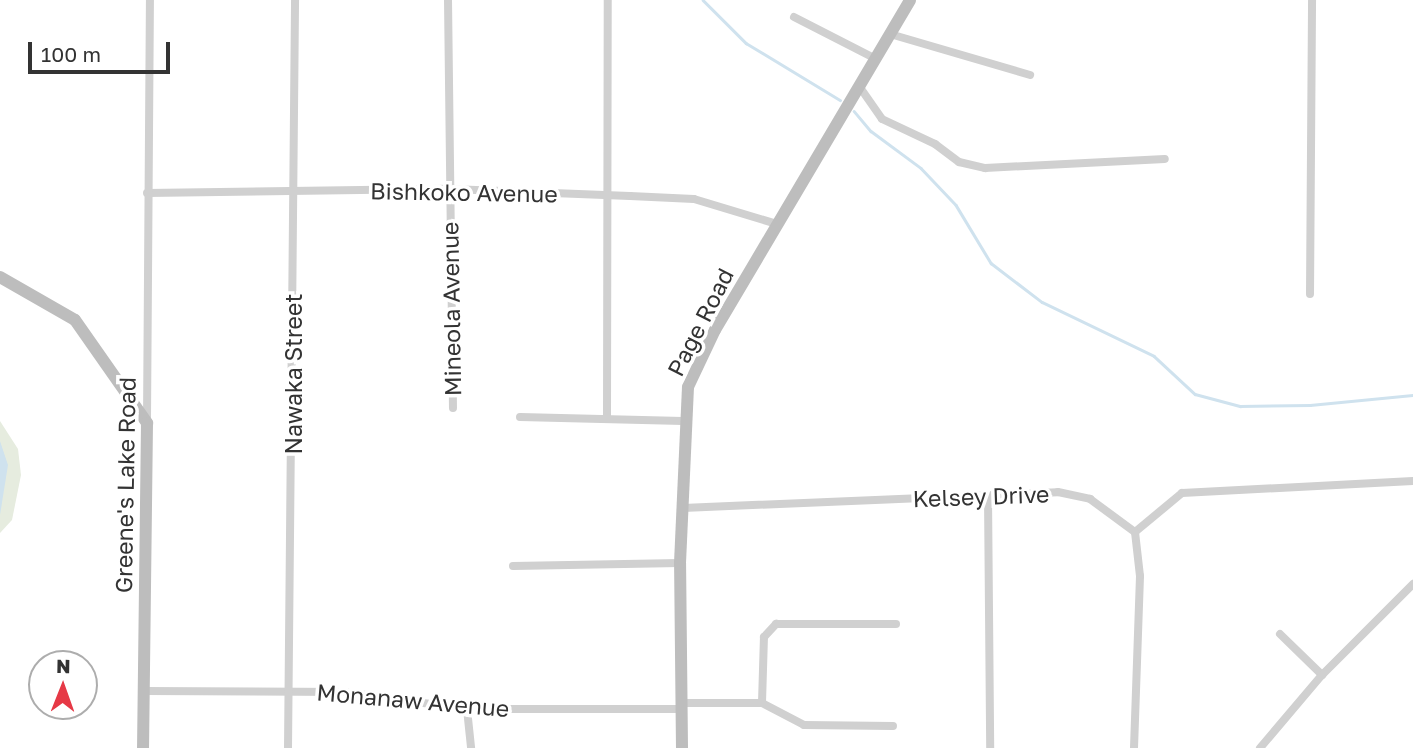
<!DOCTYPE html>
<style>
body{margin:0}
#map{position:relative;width:1413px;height:748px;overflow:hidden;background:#fff;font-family:"Golos Text",sans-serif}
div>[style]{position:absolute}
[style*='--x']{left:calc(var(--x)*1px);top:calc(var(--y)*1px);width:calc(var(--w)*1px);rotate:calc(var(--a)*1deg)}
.green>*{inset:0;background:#e6ecdf}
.water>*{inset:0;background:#cfe2ee}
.stream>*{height:2.5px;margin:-1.25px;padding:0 1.25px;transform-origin:1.25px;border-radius:1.25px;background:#cfe2ee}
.street>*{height:8px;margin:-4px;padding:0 4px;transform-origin:4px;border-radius:4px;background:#d0d0d0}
.secondary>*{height:12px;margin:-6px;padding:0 6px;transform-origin:6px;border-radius:6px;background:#bdbdbd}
span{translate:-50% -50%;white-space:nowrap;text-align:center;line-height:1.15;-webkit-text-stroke:7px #fff;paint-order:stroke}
.street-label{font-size:23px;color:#333}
.north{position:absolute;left:28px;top:650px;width:70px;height:70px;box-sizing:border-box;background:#fff;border:2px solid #adadad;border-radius:50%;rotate:1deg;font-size:19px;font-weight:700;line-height:28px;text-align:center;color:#333}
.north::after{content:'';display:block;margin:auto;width:24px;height:32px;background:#e63946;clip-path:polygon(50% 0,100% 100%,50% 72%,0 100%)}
.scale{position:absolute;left:28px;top:42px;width:142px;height:32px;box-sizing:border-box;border:4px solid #333;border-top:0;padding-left:9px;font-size:21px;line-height:24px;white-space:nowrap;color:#333;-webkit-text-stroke:5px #fff;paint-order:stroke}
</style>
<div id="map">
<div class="green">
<i style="clip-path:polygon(0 421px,18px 449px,21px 475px,12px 520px,0 533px)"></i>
</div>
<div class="water">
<i style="clip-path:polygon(0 441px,8px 465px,0 515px)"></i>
</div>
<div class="stream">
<i style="--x:703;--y:0;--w:61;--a:45"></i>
<i style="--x:746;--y:43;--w:110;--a:31.2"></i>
<i style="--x:854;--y:111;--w:26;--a:50"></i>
<i style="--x:871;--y:131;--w:62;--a:36.5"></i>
<i style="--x:921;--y:168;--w:51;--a:46.6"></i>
<i style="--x:956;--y:205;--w:68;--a:58.9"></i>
<i style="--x:991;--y:263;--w:64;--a:37.4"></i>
<i style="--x:1042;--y:302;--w:124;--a:25.7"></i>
<i style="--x:1154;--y:356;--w:56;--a:42.8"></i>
<i style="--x:1195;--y:394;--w:47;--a:14.9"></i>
<i style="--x:1240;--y:406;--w:70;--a:-0.8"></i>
<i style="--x:1310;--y:405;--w:103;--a:-5.5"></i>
</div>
<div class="street">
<i style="--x:448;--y:0;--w:408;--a:89.3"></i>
<i style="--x:794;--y:17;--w:90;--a:27.1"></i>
<i style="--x:890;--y:34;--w:146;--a:16.3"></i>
<i style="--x:859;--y:86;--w:40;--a:55.1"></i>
<i style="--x:882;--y:119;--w:59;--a:25.3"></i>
<i style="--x:935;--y:144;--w:30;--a:37"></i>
<i style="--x:959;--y:162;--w:27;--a:13"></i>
<i style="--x:985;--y:168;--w:180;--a:-2.9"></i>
<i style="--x:147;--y:193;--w:302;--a:-0.8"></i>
<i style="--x:449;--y:189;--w:181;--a:2.2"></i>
<i style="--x:630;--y:196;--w:64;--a:2.7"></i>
<i style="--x:694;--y:199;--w:87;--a:16.8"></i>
<i style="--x:1310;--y:294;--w:294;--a:-89.6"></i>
<i style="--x:520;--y:417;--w:163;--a:1.4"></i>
<i style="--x:607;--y:419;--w:419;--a:-89.9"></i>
<i style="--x:147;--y:420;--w:420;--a:-89.6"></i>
<i style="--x:988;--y:496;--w:252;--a:89.5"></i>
<i style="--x:683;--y:508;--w:375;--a:-2.4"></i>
<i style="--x:1058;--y:492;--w:33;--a:12"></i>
<i style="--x:1090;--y:499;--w:56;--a:36.3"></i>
<i style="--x:1135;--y:532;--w:61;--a:-39.7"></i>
<i style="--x:1182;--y:493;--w:231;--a:-3"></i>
<i style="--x:513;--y:566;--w:167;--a:-1"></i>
<i style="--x:1280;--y:634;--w:59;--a:44.3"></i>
<i style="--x:144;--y:691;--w:200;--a:0.3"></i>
<i style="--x:344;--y:692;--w:124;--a:7.9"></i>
<i style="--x:467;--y:709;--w:215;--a:0"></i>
<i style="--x:683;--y:703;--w:79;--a:0"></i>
<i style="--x:762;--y:703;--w:47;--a:27.6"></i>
<i style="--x:804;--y:725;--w:89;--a:0.6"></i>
<i style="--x:762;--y:703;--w:66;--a:-88.3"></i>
<i style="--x:764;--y:637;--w:18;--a:-47"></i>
<i style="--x:776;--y:624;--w:120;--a:0"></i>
<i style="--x:467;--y:709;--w:39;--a:84"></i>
<i style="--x:288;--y:748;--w:748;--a:-89.46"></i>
<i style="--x:1134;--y:748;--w:172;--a:-88"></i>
<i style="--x:1140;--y:576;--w:44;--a:-96.5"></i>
<i style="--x:1260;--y:748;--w:96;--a:-49.7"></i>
<i style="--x:1322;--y:675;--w:129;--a:-45"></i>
</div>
<div class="secondary">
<i style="--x:0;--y:277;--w:86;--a:29.8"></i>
<i style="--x:75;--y:320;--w:126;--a:55"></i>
<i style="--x:147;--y:423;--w:325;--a:90.7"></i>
<i style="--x:682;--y:748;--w:185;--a:-90.6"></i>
<i style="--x:680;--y:563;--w:176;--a:-87.4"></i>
<i style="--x:688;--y:387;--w:63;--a:-64.7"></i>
<i style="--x:715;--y:330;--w:383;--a:-59.4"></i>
</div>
<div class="street-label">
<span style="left:464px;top:192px;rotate:1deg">Bishkoko Avenue</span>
<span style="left:451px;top:309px;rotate:-91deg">Mineola Avenue</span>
<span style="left:700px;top:322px;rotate:-63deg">Page Road</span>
<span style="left:293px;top:374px;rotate:-90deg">Nawaka Street</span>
<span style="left:125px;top:485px;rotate:-89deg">Greene's Lake Road</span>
<span style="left:981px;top:496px;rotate:-2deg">Kelsey Drive</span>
<span style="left:413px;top:700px;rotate:5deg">Monanaw Avenue</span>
</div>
<div class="north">N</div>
<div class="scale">100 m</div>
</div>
